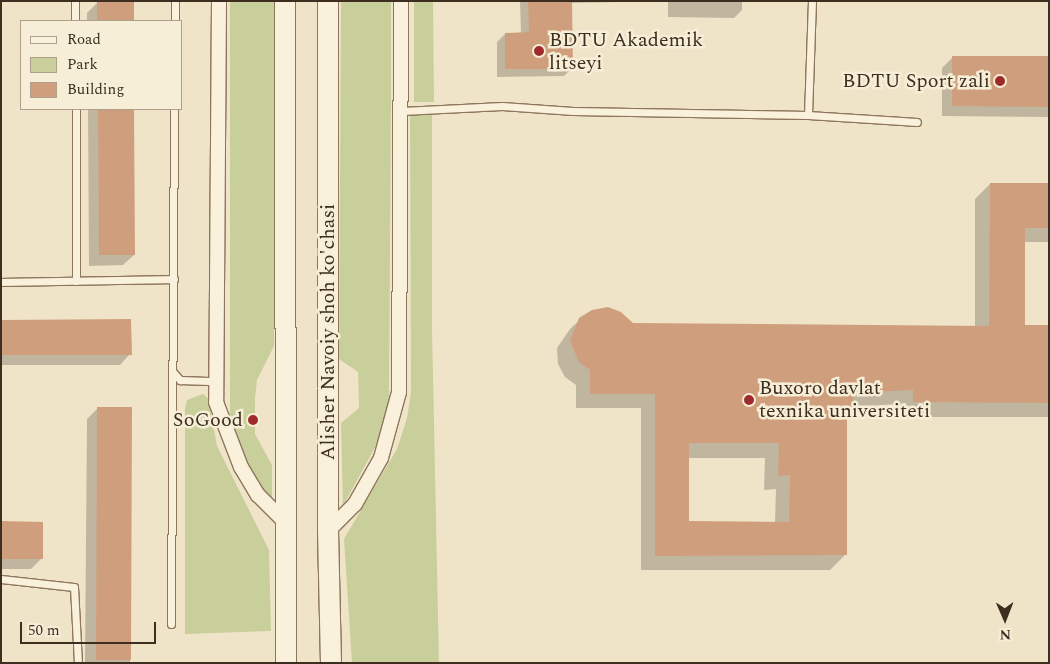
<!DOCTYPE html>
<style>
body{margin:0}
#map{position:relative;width:1050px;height:664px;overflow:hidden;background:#f0e4c8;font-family:Spectral,serif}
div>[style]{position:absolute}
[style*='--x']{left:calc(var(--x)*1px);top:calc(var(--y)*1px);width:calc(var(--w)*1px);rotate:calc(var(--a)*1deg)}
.green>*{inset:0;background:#c9cf9b}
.shadow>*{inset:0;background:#0003}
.building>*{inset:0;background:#cf9f7d}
.roads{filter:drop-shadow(1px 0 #8d765c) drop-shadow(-1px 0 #8d765c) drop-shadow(0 1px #8d765c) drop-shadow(0 -1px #8d765c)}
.service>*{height:7px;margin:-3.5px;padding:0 3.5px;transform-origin:3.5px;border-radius:3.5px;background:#faf1dc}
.minor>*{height:14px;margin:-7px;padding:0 7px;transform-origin:7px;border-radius:7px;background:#faf1dc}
.secondary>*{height:20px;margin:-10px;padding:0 10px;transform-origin:10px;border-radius:10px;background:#faf1dc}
.dots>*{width:14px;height:14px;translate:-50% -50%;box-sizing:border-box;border:2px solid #f7eed8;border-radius:50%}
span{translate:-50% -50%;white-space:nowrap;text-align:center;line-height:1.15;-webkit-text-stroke:5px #f7eed8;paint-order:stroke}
.poi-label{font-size:20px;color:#3d2e20}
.left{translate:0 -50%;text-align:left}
.right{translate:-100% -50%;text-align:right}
.street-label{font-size:20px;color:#3d2e20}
.frame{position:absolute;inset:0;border:2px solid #3d2e20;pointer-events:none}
.legend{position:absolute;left:20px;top:20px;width:162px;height:90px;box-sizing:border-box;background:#f7eed8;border:1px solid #ada18e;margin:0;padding:6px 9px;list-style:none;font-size:15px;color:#3d2e20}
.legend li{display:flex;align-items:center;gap:10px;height:25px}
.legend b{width:25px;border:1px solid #ada18e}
.north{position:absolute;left:980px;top:594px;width:50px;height:50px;-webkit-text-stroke:4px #f7eed8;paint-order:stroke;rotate:179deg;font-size:14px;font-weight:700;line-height:20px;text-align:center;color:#3d2e20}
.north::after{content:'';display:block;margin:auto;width:18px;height:22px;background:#3d2e20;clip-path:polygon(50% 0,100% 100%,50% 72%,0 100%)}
.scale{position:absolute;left:20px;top:622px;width:136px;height:22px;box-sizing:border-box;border:2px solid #3d2e20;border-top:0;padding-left:6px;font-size:15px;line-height:18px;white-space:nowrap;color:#3d2e20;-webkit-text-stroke:4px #f7eed8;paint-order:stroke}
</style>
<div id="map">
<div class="green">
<i style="clip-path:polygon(230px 1px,274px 1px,274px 346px,257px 380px,255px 398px,255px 434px,272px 465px,272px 500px,253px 477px,239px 446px,230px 415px)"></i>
<i style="clip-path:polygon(341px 1px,391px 1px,391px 99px,389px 401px,378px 442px,343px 506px,341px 423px,359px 408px,358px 372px,339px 359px)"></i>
<i style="clip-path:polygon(414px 1px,433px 1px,434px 102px,414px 102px)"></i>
<i style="clip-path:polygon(410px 113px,432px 113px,432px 327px,439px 663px,352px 663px,344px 539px,397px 449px,407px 418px,411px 392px)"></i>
<i style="clip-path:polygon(203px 394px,208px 398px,217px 446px,269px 550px,271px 631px,185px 634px,185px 409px,187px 400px)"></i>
</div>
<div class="shadow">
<i style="clip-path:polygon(520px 1px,742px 1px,742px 10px,734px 18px,668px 17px,668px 1px,571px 3px,572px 68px,564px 76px,497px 77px,497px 42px,505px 34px,521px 34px)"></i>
<i style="clip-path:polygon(98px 2px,132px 2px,132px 21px,87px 21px,87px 13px)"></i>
<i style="clip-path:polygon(953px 57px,1049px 58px,1049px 117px,942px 116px,942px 68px)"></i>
<i style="clip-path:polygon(88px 109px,133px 109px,134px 255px,123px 265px,89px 266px)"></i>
<i style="clip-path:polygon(evenodd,990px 184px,1049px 185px,1049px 242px,1023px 242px,1024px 326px,1049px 326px,1049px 417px,898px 417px,898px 404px,852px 407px,845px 414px,845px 555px,830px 570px,641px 570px,641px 408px,576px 408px,576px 385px,565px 377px,558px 364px,557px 348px,570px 329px,586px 314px,633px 324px,975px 328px,975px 199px,990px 184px,688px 458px,765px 458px,764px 490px,776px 489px,775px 523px,688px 523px,688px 458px)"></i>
<i style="clip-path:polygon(1px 321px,130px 354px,120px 365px,1px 365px)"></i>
<i style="clip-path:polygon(98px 408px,131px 408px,130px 663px,85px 663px,87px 419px)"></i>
<i style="clip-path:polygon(1px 523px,42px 558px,31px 569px,1px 569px)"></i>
</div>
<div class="building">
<i style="clip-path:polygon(97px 1px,134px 1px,134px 21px,97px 21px)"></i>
<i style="clip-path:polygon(528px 1px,572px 1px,573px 69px,505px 69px,505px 33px,529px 32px)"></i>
<i style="clip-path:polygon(952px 56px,1049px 56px,1049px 107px,952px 106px)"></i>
<i style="clip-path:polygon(98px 109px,134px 109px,135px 255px,99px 255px)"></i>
<i style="clip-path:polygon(evenodd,990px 183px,1049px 183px,1049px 228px,1025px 228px,1025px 325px,1049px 325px,1049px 403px,913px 402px,913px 390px,853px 393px,854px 408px,847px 408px,847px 555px,655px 556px,655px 394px,590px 394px,590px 370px,579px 362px,570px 341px,579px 318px,592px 310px,608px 307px,621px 312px,633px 323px,989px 326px,990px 183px,689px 443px,779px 443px,778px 476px,790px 475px,789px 522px,689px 521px,689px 443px)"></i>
<i style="clip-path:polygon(131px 319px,132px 355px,1px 355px,1px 320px)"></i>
<i style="clip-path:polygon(97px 407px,132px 407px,131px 660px,96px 660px)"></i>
<i style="clip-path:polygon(1px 521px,43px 522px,43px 559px,1px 559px)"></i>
</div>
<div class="roads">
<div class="service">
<i style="--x:75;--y:1;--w:20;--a:90"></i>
<i style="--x:175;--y:21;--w:20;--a:-90"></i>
<i style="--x:76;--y:109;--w:172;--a:90"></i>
<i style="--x:402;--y:111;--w:100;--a:-2.9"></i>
<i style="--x:502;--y:106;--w:71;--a:4"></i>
<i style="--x:573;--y:111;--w:235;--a:1"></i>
<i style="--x:808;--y:115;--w:109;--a:3.7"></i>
<i style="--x:808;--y:115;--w:114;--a:-88"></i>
<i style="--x:1;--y:282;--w:173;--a:-1"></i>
<i style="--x:173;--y:372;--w:11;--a:49"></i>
<i style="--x:180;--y:380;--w:36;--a:2"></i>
<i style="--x:1;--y:579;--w:73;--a:6.3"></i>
<i style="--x:74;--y:587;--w:76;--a:87"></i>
<i style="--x:171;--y:624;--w:515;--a:-89.67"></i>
</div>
<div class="minor">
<i style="--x:219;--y:1;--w:401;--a:90.4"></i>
<i style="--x:216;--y:402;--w:70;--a:69"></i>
<i style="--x:241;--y:467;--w:33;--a:59"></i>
<i style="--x:258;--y:495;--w:37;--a:45"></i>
<i style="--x:328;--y:531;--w:38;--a:-45"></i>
<i style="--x:355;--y:504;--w:53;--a:-60.5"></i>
<i style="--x:381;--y:458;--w:68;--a:-74.7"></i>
<i style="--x:399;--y:392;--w:391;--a:-89.7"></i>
</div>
<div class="secondary">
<i style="--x:285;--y:1;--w:662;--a:89.91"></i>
<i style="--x:328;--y:1;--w:530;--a:90"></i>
<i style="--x:328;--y:531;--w:132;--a:88.7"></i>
</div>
</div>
<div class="dots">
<i style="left:539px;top:51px;background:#9e2a2b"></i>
<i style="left:1000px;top:81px;background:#9e2a2b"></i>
<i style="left:749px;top:400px;background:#9e2a2b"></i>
<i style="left:253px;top:420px;background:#9e2a2b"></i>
</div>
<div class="poi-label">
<span class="left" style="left:549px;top:52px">BDTU Akademik<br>litseyi</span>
<span class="right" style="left:990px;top:81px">BDTU Sport zali</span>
<span class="left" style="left:759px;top:400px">Buxoro davlat<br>texnika universiteti</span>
<span class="right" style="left:243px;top:420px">SoGood</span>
</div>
<div class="street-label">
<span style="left:328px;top:332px;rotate:-90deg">Alisher Navoiy shoh ko'chasi</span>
</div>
<div class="frame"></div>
<ul class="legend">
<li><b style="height:6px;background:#faf1dc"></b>Road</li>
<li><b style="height:14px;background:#c9cf9b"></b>Park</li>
<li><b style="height:14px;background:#cf9f7d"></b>Building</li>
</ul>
<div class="north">N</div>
<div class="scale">50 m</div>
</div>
